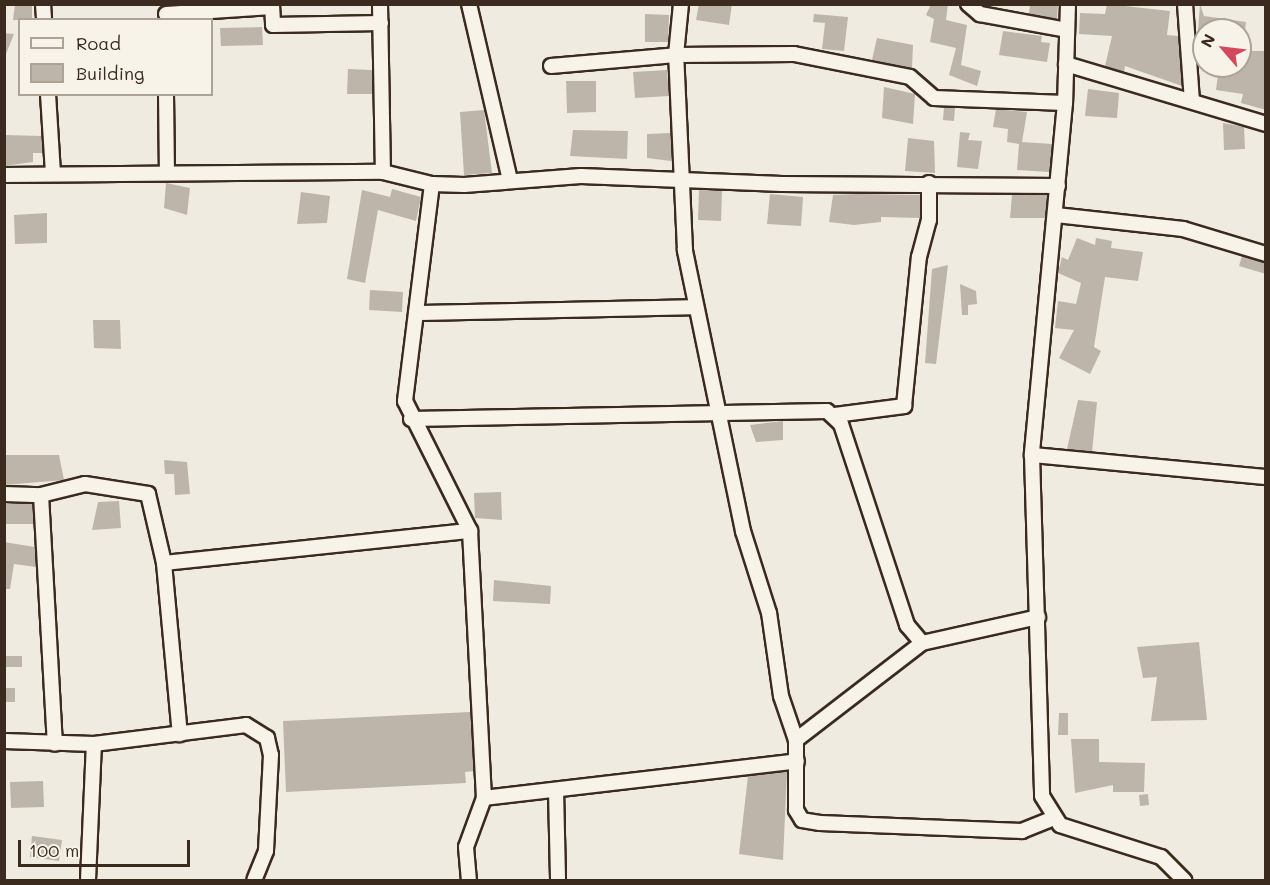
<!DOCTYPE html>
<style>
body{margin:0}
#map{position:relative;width:1270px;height:885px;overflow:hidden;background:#efebe0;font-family:Mali,sans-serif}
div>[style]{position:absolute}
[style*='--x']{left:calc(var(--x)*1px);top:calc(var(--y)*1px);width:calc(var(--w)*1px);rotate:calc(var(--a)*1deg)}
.building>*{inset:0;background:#bdb5aa}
.roads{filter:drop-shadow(2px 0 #3b2a1e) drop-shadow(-2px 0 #3b2a1e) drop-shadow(0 2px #3b2a1e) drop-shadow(0 -2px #3b2a1e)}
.minor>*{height:14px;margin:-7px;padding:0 7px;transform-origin:7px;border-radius:7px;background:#f7f3e8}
span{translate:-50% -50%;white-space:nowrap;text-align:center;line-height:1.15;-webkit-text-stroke:5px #f7f3e8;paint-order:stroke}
.frame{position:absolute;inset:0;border:6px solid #3b2a1e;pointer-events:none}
.legend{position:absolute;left:18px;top:18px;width:195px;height:78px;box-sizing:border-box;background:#f7f3e8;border:2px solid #aca397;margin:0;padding:8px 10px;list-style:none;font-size:18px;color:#3b2a1e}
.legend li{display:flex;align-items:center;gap:12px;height:30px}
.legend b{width:30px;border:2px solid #aca397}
.north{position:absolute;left:1192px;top:18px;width:60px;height:60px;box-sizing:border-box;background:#f7f3e8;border:2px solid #aca397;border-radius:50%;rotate:298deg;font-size:16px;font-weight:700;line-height:24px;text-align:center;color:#3b2a1e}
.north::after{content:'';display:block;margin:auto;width:21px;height:27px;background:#d1495b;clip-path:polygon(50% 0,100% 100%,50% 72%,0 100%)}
.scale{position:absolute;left:18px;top:840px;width:172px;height:27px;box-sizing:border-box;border:3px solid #3b2a1e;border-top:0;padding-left:8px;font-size:18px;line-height:21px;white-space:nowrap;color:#3b2a1e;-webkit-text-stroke:4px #f7f3e8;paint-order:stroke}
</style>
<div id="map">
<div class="building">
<i style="clip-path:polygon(15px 4px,32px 4px,32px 20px,13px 20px)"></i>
<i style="clip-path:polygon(699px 4px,732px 4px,729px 25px,696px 20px)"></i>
<i style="clip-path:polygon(931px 4px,948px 4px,946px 20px,967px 25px,961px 65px,981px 71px,977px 86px,949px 75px,956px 48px,930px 42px,934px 19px,926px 15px)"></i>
<i style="clip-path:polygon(1030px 4px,1058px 4px,1057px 19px,1029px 14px)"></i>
<i style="clip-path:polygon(1107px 4px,1170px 11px,1167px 35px,1178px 36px,1182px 86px,1125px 66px,1124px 72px,1105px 66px,1112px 36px,1079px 34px,1080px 13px,1105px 14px)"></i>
<i style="clip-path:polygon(1200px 4px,1204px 16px,1246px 22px,1245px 30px,1204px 30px,1204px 45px,1197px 44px)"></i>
<i style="clip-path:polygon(645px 14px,669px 15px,668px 42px,645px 42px)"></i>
<i style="clip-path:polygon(814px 14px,848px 17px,844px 51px,822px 49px,825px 23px,813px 22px)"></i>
<i style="clip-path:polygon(262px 27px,263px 45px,221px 46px,220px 28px)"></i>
<i style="clip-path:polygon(1003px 31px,1042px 36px,1041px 42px,1050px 43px,1047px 62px,999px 55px)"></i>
<i style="clip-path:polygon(4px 33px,14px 34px,4px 59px)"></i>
<i style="clip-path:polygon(877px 38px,913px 45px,912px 68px,872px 60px)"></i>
<i style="clip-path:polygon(1242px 51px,1266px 51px,1266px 110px,1241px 103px,1243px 94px,1216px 90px,1219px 66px,1241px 66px)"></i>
<i style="clip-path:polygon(348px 69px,372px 70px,373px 94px,347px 94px)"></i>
<i style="clip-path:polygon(667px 70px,669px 96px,635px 98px,633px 72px)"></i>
<i style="clip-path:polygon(566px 81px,596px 81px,596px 112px,567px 113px)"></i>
<i style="clip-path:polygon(884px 87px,915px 94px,913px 124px,882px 118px)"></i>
<i style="clip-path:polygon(1088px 89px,1119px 93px,1117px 118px,1085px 116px)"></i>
<i style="clip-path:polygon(944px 107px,955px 108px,954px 121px,943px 120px)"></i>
<i style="clip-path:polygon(996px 109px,1027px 112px,1022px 142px,1052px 144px,1049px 172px,1017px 170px,1019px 144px,1007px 142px,1008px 129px,993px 127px)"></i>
<i style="clip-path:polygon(484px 110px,492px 173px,464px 175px,460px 112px)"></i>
<i style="clip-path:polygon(1223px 123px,1244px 127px,1245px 149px,1224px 150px)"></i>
<i style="clip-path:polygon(573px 130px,628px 131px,627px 159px,570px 156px)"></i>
<i style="clip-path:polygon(960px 132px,970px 133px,968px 140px,982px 141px,978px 169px,957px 167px)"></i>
<i style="clip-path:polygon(671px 133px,671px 161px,647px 158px,647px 134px)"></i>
<i style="clip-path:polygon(4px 135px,42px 136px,43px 153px,33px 153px,33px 162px,4px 166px)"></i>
<i style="clip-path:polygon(908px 138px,934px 141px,935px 173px,905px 171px)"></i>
<i style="clip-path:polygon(166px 183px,190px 188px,187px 215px,164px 208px)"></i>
<i style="clip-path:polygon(392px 189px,421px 197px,416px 221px,378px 210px,365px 283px,347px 279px,362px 190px,390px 197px)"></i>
<i style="clip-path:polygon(699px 190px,722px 191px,721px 221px,698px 220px)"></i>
<i style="clip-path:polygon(301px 192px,330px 196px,327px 223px,297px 224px)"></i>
<i style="clip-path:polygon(770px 194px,803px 197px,801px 226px,767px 224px)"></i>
<i style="clip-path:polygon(859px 194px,920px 195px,920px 218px,881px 217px,881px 222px,854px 225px,829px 222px,833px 195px)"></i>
<i style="clip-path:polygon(1012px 195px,1047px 195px,1045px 218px,1010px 218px)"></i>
<i style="clip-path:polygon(47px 213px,47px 243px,15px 244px,14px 215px)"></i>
<i style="clip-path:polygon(1077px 238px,1095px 245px,1096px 238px,1112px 241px,1111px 248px,1143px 252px,1138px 281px,1105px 277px,1094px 347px,1101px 351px,1090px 374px,1059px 358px,1074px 330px,1055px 328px,1058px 301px,1076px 304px,1081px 283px,1058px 273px,1062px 257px,1068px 260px)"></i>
<i style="clip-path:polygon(1242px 256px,1266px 263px,1266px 274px,1239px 266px)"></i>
<i style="clip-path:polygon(948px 265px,936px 364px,925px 363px,932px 269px)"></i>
<i style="clip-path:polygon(960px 284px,976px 291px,977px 304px,968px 305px,968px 315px,962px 315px)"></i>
<i style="clip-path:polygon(370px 290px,403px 292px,402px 312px,369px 310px)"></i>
<i style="clip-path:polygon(93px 320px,120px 320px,121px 349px,94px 348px)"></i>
<i style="clip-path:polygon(1078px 400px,1097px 402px,1092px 452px,1067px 449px)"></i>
<i style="clip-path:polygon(783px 421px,783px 440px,756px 442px,750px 425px)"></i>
<i style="clip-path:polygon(4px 455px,59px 455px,64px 480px,4px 485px)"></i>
<i style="clip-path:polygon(164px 460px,187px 462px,190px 494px,175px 495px,174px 474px,165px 474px)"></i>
<i style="clip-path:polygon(501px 492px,502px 520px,475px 518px,474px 493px)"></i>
<i style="clip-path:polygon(119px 501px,121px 528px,92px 530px,98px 502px)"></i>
<i style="clip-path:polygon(4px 504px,33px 504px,34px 524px,4px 524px)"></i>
<i style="clip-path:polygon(4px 542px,35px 547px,36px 567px,14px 564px,10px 589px,4px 589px)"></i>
<i style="clip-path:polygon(494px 580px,551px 586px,550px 604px,493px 601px)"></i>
<i style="clip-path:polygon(1199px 642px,1207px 720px,1151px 721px,1157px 677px,1143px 678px,1137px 647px)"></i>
<i style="clip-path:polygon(4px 656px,22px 656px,22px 667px,4px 667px)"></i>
<i style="clip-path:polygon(4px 688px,15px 688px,15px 702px,4px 702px)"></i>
<i style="clip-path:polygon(470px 712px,474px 771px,465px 772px,466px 783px,286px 792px,283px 721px)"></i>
<i style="clip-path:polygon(1059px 713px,1068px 713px,1068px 735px,1058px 735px)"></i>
<i style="clip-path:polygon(1071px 739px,1099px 739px,1099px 762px,1145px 763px,1144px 792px,1113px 792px,1113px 785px,1075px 793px)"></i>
<i style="clip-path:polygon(787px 771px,783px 860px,739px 854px,748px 776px)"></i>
<i style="clip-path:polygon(43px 781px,44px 807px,11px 808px,10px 782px)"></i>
<i style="clip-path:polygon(1148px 794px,1149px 805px,1140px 806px,1139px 795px)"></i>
<i style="clip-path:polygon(32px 836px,62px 840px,59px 861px,30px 857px)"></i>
</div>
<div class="roads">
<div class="minor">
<i style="--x:43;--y:4;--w:16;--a:86"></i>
<i style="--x:272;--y:4;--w:21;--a:87"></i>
<i style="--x:273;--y:25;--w:108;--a:-1.1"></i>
<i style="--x:380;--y:4;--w:168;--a:89"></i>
<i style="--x:469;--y:4;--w:181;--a:76.9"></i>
<i style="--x:968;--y:4;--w:16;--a:40"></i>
<i style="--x:980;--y:14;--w:88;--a:10.4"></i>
<i style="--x:1068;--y:4;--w:99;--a:91.7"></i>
<i style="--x:1065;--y:103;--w:354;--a:95.4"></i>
<i style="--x:1032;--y:455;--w:341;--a:88.3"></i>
<i style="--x:1042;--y:796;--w:34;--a:58"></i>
<i style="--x:1060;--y:825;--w:106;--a:17.6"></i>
<i style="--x:1161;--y:857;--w:33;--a:45"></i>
<i style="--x:1185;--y:4;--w:97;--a:85.9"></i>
<i style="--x:166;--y:14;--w:106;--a:-3.8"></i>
<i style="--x:1066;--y:64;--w:209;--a:16.7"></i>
<i style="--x:551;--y:66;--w:125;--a:-5"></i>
<i style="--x:676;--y:55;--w:51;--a:-84.4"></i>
<i style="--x:48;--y:94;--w:79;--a:86.4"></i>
<i style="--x:166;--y:94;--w:78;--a:89.3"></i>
<i style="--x:4;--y:175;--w:379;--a:-0.5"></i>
<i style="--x:383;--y:172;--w:50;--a:13.8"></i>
<i style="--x:432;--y:184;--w:32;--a:2"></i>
<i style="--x:464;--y:185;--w:117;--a:-4.4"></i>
<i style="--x:581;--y:176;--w:201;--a:2.3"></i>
<i style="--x:782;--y:184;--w:276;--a:0.4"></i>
<i style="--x:432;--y:184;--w:219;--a:97.1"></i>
<i style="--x:405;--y:401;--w:145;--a:63.4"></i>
<i style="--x:470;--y:531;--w:267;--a:87"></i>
<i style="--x:484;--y:798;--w:52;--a:110.2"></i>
<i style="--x:466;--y:847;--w:33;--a:85"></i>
<i style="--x:1056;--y:215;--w:128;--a:6.3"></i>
<i style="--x:1183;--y:229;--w:87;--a:16.8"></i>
<i style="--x:416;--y:313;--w:280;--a:-1.2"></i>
<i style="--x:835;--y:415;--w:70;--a:-7.4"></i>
<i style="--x:904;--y:406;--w:150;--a:-84.3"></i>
<i style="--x:919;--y:257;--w:38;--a:-75"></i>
<i style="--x:929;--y:220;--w:37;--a:-90"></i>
<i style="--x:411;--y:419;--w:416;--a:-1.1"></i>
<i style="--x:827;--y:411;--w:19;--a:43"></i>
<i style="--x:841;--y:424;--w:212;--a:71.8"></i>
<i style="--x:907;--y:625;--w:23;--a:50"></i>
<i style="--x:922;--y:643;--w:119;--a:-12.6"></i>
<i style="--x:1032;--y:455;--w:235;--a:5.4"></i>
<i style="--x:4;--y:494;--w:37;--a:2"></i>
<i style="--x:41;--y:495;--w:45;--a:-14"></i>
<i style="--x:85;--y:484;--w:64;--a:9"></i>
<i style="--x:148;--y:494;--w:71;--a:76.9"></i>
<i style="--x:164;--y:563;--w:172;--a:84.7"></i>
<i style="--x:41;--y:495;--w:249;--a:86.8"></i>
<i style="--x:164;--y:563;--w:308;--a:-6"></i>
<i style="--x:796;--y:740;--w:159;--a:-37.6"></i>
<i style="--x:4;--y:741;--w:90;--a:1.9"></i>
<i style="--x:94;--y:744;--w:153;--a:-7.1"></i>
<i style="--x:246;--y:725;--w:25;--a:32"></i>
<i style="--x:267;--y:738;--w:17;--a:77"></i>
<i style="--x:271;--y:755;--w:96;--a:93"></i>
<i style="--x:266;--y:851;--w:31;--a:112"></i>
<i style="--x:556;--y:790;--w:90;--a:88.7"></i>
<i style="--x:484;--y:798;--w:315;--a:-6.7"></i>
<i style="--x:1054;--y:818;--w:35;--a:158"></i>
<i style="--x:1022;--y:831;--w:202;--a:-177.7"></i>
<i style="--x:820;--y:823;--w:18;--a:-171"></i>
<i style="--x:802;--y:820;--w:12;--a:-121"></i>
<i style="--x:796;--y:810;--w:70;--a:-90"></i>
<i style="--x:796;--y:740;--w:46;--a:-108.8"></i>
<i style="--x:781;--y:696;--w:84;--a:-98.2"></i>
<i style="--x:769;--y:613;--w:86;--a:-107.6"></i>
<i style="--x:743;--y:531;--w:287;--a:-101.7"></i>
<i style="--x:685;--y:250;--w:195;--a:-92.6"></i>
<i style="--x:676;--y:55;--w:118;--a:-0.5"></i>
<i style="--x:794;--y:54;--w:118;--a:11.2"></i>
<i style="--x:910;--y:77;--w:32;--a:41"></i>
<i style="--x:934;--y:98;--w:131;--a:2.2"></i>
<i style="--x:88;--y:880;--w:136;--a:-87.5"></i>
</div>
</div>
<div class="frame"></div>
<ul class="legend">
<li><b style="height:8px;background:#f7f3e8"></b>Road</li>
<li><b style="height:16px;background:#bdb5aa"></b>Building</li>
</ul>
<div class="north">N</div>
<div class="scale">100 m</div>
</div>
